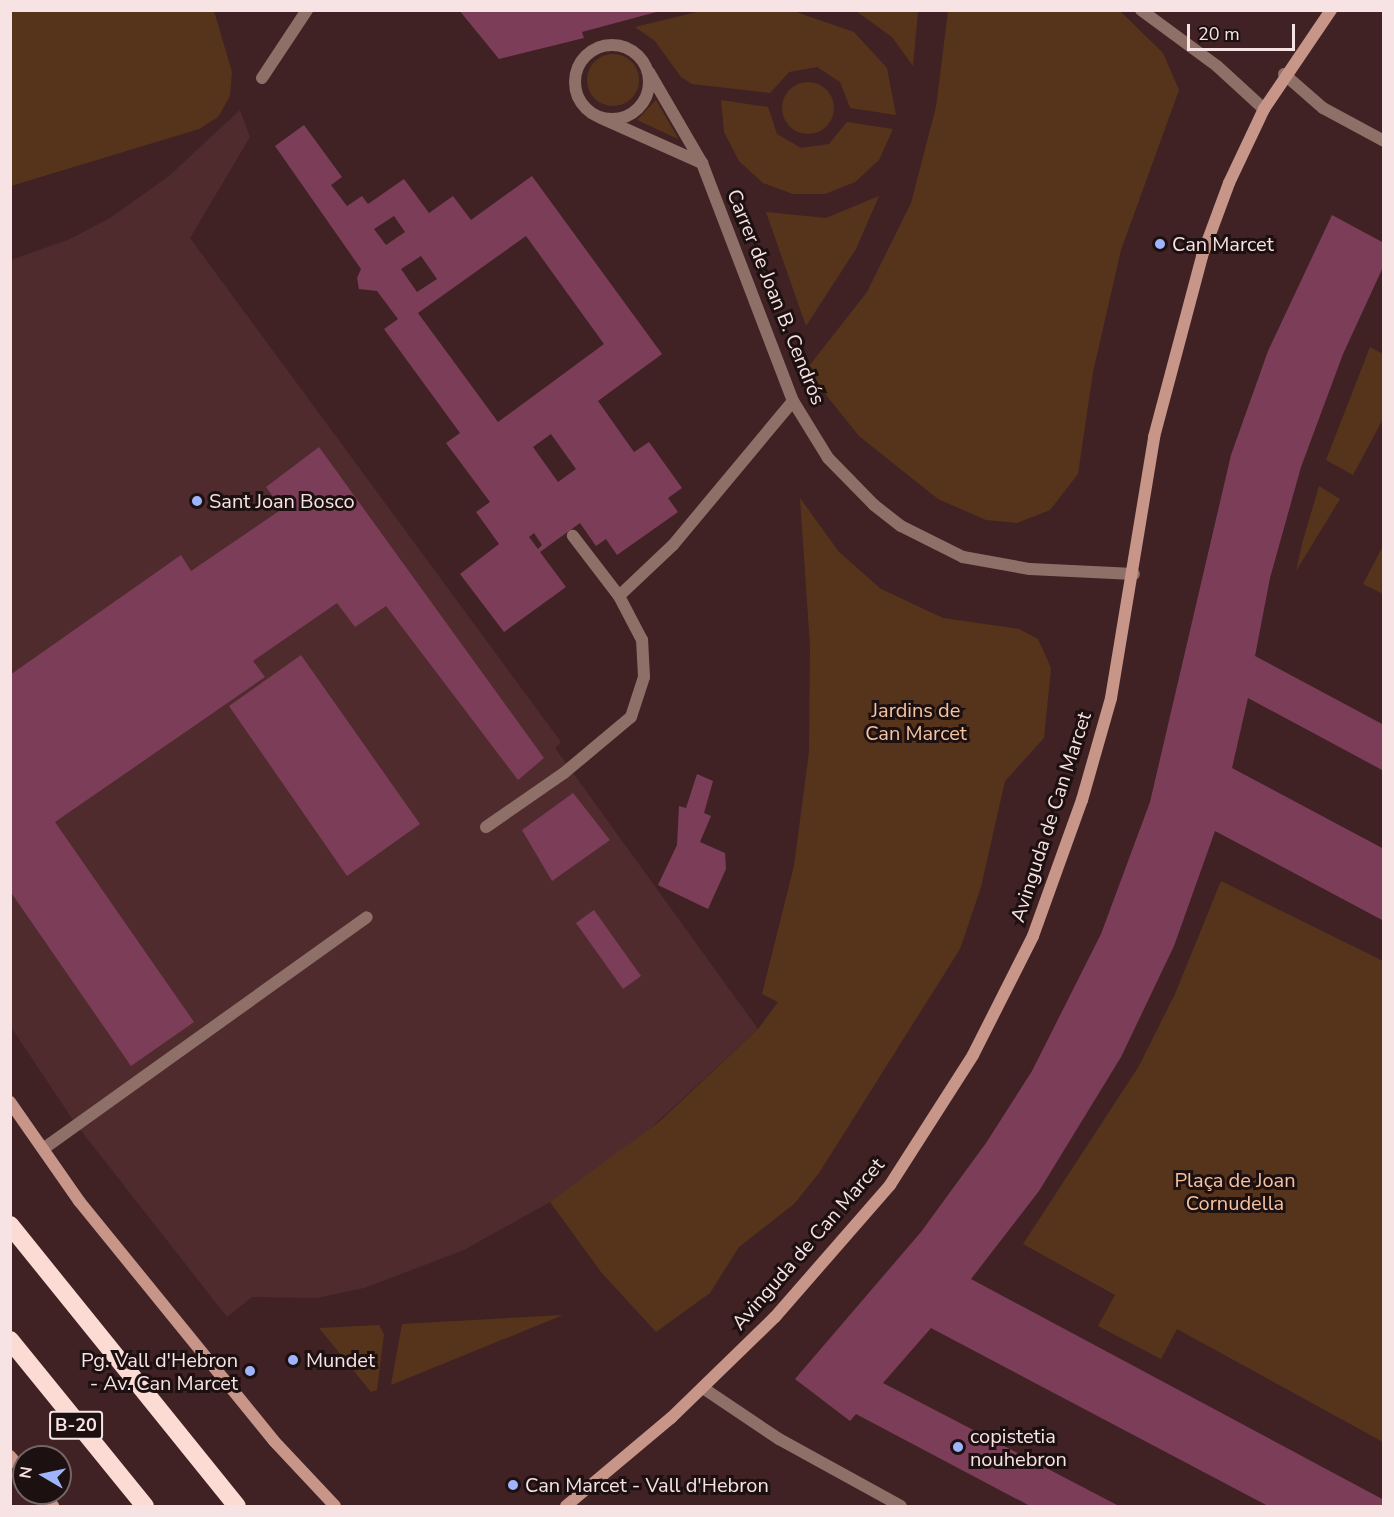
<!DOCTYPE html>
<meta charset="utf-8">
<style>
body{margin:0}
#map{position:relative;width:1394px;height:1517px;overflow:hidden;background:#402224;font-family:"Nunito Sans",sans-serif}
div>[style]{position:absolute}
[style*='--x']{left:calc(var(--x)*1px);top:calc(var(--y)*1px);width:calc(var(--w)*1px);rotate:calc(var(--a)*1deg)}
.built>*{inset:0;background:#4f2b2e}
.green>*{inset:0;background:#56341b}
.round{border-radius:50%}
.building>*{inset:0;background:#7c3d58}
.lane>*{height:12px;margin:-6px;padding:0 6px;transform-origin:6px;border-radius:6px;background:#8f7068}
.street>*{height:12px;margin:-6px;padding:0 6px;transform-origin:6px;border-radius:6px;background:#8f7068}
.street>.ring{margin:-6px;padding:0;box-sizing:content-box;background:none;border:12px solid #8f7068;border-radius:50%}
.secondary>*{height:12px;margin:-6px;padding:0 6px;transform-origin:6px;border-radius:6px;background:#c89689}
.highway>*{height:18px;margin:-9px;padding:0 9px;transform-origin:9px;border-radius:9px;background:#fbdbd3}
.dots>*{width:16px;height:16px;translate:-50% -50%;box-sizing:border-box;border:3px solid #1d1011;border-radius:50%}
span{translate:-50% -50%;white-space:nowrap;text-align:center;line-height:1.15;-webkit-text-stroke:6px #1d1011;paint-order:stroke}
.shield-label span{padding:2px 4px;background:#1d1011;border:2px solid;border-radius:4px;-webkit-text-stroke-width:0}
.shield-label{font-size:18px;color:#f8e3e4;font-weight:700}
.poi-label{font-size:20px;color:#f8e3e4}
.left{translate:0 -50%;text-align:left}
.right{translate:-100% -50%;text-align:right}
.street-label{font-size:20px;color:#f8e3e4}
.park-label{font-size:20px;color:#f6c3a1}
.frame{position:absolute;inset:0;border:12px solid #f8e3e4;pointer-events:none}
.north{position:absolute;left:12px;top:1445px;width:60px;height:60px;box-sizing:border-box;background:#1d1011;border:2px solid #756465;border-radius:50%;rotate:279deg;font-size:16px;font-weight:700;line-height:24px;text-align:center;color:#f8e3e4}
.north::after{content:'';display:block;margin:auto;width:21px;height:27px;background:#a0b3fd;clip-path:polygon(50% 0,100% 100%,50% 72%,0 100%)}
.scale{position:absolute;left:1187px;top:24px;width:108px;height:27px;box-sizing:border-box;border:3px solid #f8e3e4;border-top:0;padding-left:8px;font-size:18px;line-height:21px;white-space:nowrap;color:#f8e3e4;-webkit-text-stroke:4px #1d1011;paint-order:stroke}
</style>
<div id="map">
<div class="built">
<i style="clip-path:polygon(240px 110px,250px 137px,190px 238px,561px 742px,555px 748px,758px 1029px,628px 1149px,550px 1202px,464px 1250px,364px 1288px,317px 1298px,252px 1297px,227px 1317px,75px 1123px,11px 1027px,11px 260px,70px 239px,110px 218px,169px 176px)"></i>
</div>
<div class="green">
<i style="clip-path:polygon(11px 10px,214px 11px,232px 72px,230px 96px,218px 117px,199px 129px,11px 186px)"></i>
<i style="clip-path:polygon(705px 10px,793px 11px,854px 32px,887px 68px,896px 115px,850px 108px,840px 82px,817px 67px,789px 72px,770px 93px,692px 84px,681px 77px,655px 41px,635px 27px)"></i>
<i style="clip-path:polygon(856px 11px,918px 11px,913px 66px,892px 37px)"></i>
<i style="clip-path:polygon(948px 11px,1120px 11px,1163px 53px,1179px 90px,1121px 250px,1093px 372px,1078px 474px,1050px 510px,1017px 523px,986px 520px,938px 499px,859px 436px,806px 370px,867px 292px,911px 203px,936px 107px)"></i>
<i class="round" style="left:587px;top:54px;width:52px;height:52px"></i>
<i class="round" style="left:782px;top:82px;width:52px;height:52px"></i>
<i style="clip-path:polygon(656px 100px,678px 138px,678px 139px,637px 120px)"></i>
<i style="clip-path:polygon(721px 100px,768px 107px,777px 134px,801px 148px,829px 144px,847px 122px,893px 129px,879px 160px,855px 182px,825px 194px,793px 194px,763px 183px,739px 161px,724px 132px)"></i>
<i style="clip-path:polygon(879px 196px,856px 249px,806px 326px,766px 212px,826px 218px)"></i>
<i style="clip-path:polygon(1370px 347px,1383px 354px,1383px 419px,1353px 475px,1326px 460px)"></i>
<i style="clip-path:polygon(1319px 486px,1340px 499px,1296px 571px,1302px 544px)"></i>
<i style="clip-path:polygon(800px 498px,839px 552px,881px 589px,943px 618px,1019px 629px,1038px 639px,1051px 668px,1044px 738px,1005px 781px,981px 887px,960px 949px,819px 1173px,794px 1204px,739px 1247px,710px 1293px,656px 1332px,601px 1272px,550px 1202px,659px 1122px,758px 1029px,778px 1002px,762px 994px,794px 866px,809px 752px,810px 646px)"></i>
<i style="clip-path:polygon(1383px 546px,1384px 594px,1383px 594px,1363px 584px)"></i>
<i style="clip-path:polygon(1221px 881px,1383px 961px,1383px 1442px,1177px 1329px,1161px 1359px,1098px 1326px,1115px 1295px,1023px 1244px,1139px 1066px,1175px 994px)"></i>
<i style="clip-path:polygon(563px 1315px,391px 1385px,402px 1324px)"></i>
<i style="clip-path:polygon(379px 1325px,384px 1334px,377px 1390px,371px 1392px,319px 1328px)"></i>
</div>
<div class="building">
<i style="clip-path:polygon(459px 10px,660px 10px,660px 11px,582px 32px,584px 38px,499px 59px)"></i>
<i style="clip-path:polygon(evenodd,304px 125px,342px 177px,331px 185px,347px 206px,362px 196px,368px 204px,404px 179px,429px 213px,453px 196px,471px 220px,532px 176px,662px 354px,598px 401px,634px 452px,649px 442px,682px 488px,668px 498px,678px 512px,617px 555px,606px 539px,596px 546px,580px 523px,540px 552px,566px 587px,504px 632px,460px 574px,499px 544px,476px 512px,490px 502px,446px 443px,460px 433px,384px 329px,398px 319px,377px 291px,359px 289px,357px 278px,361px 269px,275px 146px,304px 125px,394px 216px,405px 232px,386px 245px,374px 229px,394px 216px,304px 125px,526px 236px,604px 344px,498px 422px,418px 313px,526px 236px,304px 125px,421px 256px,437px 279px,417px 292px,401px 269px,421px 256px,304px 125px,551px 434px,576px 469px,558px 482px,533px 447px,551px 434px,304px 125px,534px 533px,542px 545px,538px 549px,529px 537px,534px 533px)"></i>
<i style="clip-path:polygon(1332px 215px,1384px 243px,1384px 265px,1343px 354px,1301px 467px,1270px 578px,1255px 656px,1384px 725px,1384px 771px,1248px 698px,1232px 768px,1384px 849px,1384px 921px,1215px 831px,1174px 946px,1121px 1057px,1039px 1191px,971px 1279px,1384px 1500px,1384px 1506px,1268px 1506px,931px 1328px,883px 1383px,1119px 1506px,1030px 1506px,856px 1414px,850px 1421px,795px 1379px,921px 1232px,986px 1143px,1032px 1071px,1101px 934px,1150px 802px,1231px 455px,1268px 351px)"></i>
<i style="clip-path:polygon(319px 447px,544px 758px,518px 780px,386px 606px,355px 627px,337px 603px,253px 661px,265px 677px,55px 822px,194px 1022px,131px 1066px,10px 891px,10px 675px,181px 555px,191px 571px,282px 509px,266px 487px)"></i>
<i style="clip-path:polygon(301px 655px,420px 824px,347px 876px,229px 706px)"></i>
<i style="clip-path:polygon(697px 774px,713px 781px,704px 813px,711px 816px,700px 842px,725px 853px,726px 869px,708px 909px,658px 885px,677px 845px,679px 806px,686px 808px)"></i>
<i style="clip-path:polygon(573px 793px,610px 840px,552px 881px,522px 830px)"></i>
<i style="clip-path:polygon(594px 910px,641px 976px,623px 989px,576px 923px)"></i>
</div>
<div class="lane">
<i style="--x:1141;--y:10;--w:94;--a:36.4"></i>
<i style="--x:1217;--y:66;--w:64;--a:42.5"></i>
<i style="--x:1284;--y:74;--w:52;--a:41.1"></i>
<i style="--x:1323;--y:108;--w:69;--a:28.4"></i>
<i style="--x:262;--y:78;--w:82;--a:-56.5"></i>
<i style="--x:619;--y:596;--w:74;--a:-43.4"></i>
<i style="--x:673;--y:545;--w:187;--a:-50.2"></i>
<i style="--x:486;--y:827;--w:95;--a:-34.7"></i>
<i style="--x:564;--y:773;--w:87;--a:-39.9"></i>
<i style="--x:631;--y:717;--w:42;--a:-72"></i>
<i style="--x:644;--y:677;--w:37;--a:-93"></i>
<i style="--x:642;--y:640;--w:50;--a:-117.6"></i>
<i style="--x:619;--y:596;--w:76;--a:-127.5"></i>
<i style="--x:43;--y:1149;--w:398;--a:-35.6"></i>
</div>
<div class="street">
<i class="ring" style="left:575px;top:45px;width:62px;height:62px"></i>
<i style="--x:649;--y:72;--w:105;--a:59.8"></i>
<i style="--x:601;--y:118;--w:111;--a:24"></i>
<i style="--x:702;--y:163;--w:255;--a:69.1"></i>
<i style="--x:793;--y:401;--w:67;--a:58.4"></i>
<i style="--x:828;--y:458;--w:66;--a:45.6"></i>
<i style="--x:874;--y:505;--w:34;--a:38"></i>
<i style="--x:901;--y:526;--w:69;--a:26.6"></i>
<i style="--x:963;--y:557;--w:68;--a:10.2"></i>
<i style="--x:1030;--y:569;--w:104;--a:2.8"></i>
<i style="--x:703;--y:1388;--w:92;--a:33.9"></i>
<i style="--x:779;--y:1439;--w:139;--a:28.8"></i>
</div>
<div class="secondary">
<i style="--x:10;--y:1102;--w:121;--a:55.1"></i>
<i style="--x:79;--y:1201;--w:309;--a:50.9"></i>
<i style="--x:274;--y:1441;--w:89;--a:46.8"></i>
<i style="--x:10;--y:1456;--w:21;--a:49"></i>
<i style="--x:41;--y:1493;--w:18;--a:47"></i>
<i style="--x:566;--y:1506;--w:137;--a:-40"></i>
<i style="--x:671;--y:1418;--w:145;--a:-44.2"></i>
<i style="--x:775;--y:1317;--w:175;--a:-48.9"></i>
<i style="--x:890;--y:1185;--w:154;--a:-57.4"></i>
<i style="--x:973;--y:1055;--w:133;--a:-63.2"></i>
<i style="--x:1033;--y:936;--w:145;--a:-70.2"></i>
<i style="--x:1082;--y:800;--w:106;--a:-74.1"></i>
<i style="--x:1111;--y:698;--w:265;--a:-80.6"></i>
<i style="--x:1154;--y:437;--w:187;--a:-75.1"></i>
<i style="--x:1202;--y:256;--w:78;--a:-69.7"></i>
<i style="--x:1229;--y:183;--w:82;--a:-64.7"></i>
<i style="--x:1264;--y:109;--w:120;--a:-55.9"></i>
</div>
<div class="highway">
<i style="--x:10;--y:1225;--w:361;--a:51.1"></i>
<i style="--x:10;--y:1340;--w:214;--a:50.9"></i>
</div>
<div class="dots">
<i style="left:1160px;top:244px;background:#a0b3fd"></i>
<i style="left:197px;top:501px;background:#a0b3fd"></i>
<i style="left:293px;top:1360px;background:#a0b3fd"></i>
<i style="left:250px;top:1371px;background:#a0b3fd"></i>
<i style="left:958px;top:1447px;background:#a0b3fd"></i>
<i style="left:513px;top:1485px;background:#a0b3fd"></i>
</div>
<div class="shield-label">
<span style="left:76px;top:1425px">B-20</span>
</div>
<div class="poi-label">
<span class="left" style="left:1172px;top:244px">Can Marcet</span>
<span class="left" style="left:209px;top:501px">Sant Joan Bosco</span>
<span class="right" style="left:238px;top:1372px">Pg. Vall d'Hebron<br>- Av. Can Marcet</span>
<span class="left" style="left:306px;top:1360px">Mundet</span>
<span class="left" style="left:970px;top:1448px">copistetia<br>nouhebron</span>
<span class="left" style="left:525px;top:1485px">Can Marcet - Vall d'Hebron</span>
</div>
<div class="street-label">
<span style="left:776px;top:297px;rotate:68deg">Carrer de Joan B. Cendrós</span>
<span style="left:1051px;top:817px;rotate:-72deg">Avinguda de Can Marcet</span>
<span style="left:808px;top:1244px;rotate:-49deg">Avinguda de Can Marcet</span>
</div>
<div class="park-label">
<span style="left:916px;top:722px">Jardins de<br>Can Marcet</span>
<span style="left:1235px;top:1192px">Plaça de Joan<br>Cornudella</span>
</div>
<div class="frame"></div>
<div class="north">N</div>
<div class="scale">20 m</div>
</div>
